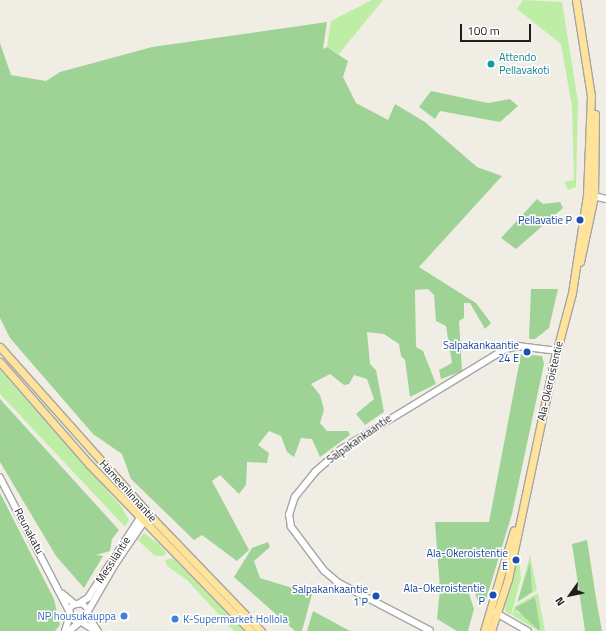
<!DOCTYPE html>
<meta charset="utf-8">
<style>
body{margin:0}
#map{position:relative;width:606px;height:631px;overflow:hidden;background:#f0eee4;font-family:"Titillium Web",sans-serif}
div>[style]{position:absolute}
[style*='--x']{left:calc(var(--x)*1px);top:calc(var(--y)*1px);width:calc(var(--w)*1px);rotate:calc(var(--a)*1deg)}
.grass>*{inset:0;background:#beeea6}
.forest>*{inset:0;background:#9ed395}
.roads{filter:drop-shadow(1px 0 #a5a5a5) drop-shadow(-1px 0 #a5a5a5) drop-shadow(0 1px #a5a5a5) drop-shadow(0 -1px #a5a5a5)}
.tertiary>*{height:5.5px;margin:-2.75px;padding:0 2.75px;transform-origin:2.75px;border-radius:2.75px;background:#fff}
.tertiary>.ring{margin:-2.75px;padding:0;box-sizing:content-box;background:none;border:5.5px solid #fff;border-radius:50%}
.primary>*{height:7px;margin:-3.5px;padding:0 3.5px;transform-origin:3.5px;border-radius:3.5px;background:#ffe39a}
.dots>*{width:11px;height:11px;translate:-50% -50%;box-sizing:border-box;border:2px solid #fff;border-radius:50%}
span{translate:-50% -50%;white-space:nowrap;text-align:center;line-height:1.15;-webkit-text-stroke:3px #fff;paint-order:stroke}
.culture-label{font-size:11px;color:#0d838f}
.left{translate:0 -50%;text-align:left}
.transit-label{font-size:11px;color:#164399}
.right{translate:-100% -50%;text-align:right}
.street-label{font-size:11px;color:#1e1e1e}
.shop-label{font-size:11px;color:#366cbe}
.north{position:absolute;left:550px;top:575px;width:40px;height:40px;-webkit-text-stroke:3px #fff;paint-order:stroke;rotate:237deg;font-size:11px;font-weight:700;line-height:16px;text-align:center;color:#1e1e1e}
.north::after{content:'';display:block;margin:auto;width:14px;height:18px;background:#1e1e1e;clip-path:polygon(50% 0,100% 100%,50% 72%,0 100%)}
.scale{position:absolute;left:460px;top:24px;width:71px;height:18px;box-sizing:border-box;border:2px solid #1e1e1e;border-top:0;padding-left:5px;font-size:12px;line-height:14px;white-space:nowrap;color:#1e1e1e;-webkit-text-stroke:3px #fff;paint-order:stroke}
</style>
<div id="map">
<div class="grass">
<i style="clip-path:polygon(372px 0,383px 0,339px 54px,327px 47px,331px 21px)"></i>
<i style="clip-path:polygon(523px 0,562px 2px,578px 102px,576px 187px,568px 190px,564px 182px,574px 180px,572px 107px,561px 44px,517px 9px)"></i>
<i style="clip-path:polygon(0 370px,121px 506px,129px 520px,125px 527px,0 394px)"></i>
<i style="clip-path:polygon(144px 533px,159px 544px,166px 552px,164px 556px,155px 556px,138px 540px)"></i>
<i style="clip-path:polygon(530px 555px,537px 590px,517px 603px)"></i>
<i style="clip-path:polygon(519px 557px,521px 578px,511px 615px,505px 611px,505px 598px)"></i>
<i style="clip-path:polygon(173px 558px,195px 581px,244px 631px,234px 631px,187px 580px,167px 566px,165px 560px)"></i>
<i style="clip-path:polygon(538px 593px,545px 631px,539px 631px,535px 597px,516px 612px,525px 615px,538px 631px,512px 615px,515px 606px)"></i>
</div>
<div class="forest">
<i style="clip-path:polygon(327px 22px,323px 49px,327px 47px,348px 61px,343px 77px,356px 103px,388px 120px,395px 104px,425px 122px,477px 167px,502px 176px,419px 267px,476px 303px,491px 323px,485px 329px,470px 303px,464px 303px,464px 318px,459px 321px,462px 371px,441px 379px,439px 370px,452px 363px,446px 326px,436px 321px,434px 295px,428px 289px,415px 290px,416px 347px,423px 351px,436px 384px,410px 397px,405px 360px,401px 356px,399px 344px,384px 334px,367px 332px,370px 364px,376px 370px,384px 412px,365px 425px,356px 414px,374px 399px,367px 379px,354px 375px,349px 384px,344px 385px,330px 374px,311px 384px,320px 395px,324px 410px,320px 423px,327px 431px,348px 431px,350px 435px,320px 457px,312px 439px,301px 438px,294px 457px,287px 452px,281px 436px,269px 431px,258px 445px,269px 453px,267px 463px,247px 462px,246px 485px,239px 494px,220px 475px,212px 481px,249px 550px,237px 561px,202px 535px,194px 540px,131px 479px,122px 454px,93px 434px,10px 338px,0 318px,0 43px,11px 75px,46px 81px,60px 72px,152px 47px)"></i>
<i style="clip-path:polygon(431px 91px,488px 103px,510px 99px,518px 106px,500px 122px,440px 111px,435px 119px,419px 107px)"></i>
<i style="clip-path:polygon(537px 199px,543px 204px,560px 202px,563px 208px,516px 249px,501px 238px)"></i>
<i style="clip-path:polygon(531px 289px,558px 289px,549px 328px,535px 339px,529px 339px)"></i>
<i style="clip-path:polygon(521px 354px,542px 356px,544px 364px,512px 514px,485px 603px,479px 603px,474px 591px,469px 594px,474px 609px,468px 631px,457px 631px,437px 619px,440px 589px,435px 522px,489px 522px)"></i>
<i style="clip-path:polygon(0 399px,119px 530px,112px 539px,110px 551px,96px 555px,103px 556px,84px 588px,56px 556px,0 462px)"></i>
<i style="clip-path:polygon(0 493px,54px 599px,60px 625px,55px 631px,0 631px)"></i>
<i style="clip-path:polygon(587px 540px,597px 604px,602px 631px,585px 631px,572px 544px)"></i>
<i style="clip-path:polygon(268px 542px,270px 547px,254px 561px,260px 578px,312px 594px,302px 631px,295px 631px,234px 577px,252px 548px)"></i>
<i style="clip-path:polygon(530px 562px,532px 592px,518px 601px,518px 600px)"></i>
<i style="clip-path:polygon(535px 597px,540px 628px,539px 631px,515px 608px)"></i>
<i style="clip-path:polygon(313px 611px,350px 631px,307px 631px)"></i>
</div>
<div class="roads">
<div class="tertiary">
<i style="--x:594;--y:196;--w:12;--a:14"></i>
<i style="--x:0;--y:477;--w:152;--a:62.6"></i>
<i style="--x:63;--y:594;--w:16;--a:40"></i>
<i class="ring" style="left:70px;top:604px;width:12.5px;height:12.5px"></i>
<i style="--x:78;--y:604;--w:12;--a:-31"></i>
<i style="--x:88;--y:598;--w:95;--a:-57"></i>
<i style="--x:140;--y:518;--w:12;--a:0"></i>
<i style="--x:88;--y:611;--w:52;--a:-60"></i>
<i style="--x:114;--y:566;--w:57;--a:-55.8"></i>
<i style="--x:493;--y:611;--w:40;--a:29.7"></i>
<i style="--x:88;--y:615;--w:19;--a:58"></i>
<i style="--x:82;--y:622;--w:17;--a:33"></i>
<i style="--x:65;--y:631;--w:17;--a:-73"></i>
<i style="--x:69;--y:631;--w:13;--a:-39"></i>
<i style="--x:430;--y:631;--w:104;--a:-152.4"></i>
<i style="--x:338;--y:583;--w:18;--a:-139"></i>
<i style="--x:324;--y:571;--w:55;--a:-126.9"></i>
<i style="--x:291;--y:527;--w:12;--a:-99"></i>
<i style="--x:289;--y:515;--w:19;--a:-72"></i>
<i style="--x:295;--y:497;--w:32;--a:-51"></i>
<i style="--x:315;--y:472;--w:33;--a:-41"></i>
<i style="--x:340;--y:450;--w:192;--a:-31.4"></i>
<i style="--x:504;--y:350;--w:15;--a:-16"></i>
<i style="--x:518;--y:346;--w:38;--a:7"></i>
</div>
<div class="primary">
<i style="--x:580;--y:262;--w:67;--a:-78"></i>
<i style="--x:594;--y:196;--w:82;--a:-89.3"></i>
<i style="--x:0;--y:347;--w:233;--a:48.3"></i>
<i style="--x:155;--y:521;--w:153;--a:46.1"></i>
<i style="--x:0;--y:362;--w:135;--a:48.9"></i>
<i style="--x:89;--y:464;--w:233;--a:45.9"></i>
<i style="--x:484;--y:631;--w:105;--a:-73.5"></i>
<i style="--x:491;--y:631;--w:55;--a:-71.9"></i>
<i style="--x:508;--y:579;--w:223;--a:-78.1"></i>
<i style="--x:554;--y:361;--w:70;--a:-75.2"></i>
<i style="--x:572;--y:293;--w:99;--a:-81.3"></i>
<i style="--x:587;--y:195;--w:99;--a:-87.7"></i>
<i style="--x:591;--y:96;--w:97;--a:-98.9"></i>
</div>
</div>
<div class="dots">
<i style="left:491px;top:64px;background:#0f9aa8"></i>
<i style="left:580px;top:220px;background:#1a4fb4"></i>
<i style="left:527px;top:352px;background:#1a4fb4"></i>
<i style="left:516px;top:560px;background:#1a4fb4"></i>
<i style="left:493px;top:595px;background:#1a4fb4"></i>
<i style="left:376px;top:596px;background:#1a4fb4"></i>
<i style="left:124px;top:616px;background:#3f7fe0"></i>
<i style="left:175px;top:619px;background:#3f7fe0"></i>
</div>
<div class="culture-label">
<span class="left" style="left:499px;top:64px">Attendo<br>Pellavakoti</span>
</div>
<div class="transit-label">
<span class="right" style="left:572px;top:220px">Pellavatie P</span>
<span class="right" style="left:519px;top:352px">Salpakankaantie<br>24 E</span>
<span class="right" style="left:508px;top:560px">Ala-Okeroistentie<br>E</span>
<span class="right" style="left:485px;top:595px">Ala-Okeroistentie<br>P</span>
<span class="right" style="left:368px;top:596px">Salpakankaantie<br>1 P</span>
</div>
<div class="street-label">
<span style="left:550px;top:381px;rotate:-77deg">Ala-Okeroistentie</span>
<span style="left:359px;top:439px;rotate:-35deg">Salpakankaantie</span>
<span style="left:128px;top:491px;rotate:48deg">Hämeenlinnantie</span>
<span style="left:29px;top:531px;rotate:62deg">Reunakatu</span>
<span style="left:113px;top:560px;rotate:-57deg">Messiläntie</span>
</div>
<div class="shop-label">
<span class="right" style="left:116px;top:616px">NP housukauppa</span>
<span class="left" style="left:183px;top:619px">K-Supermarket Hollola</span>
</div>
<div class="north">N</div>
<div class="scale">100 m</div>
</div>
